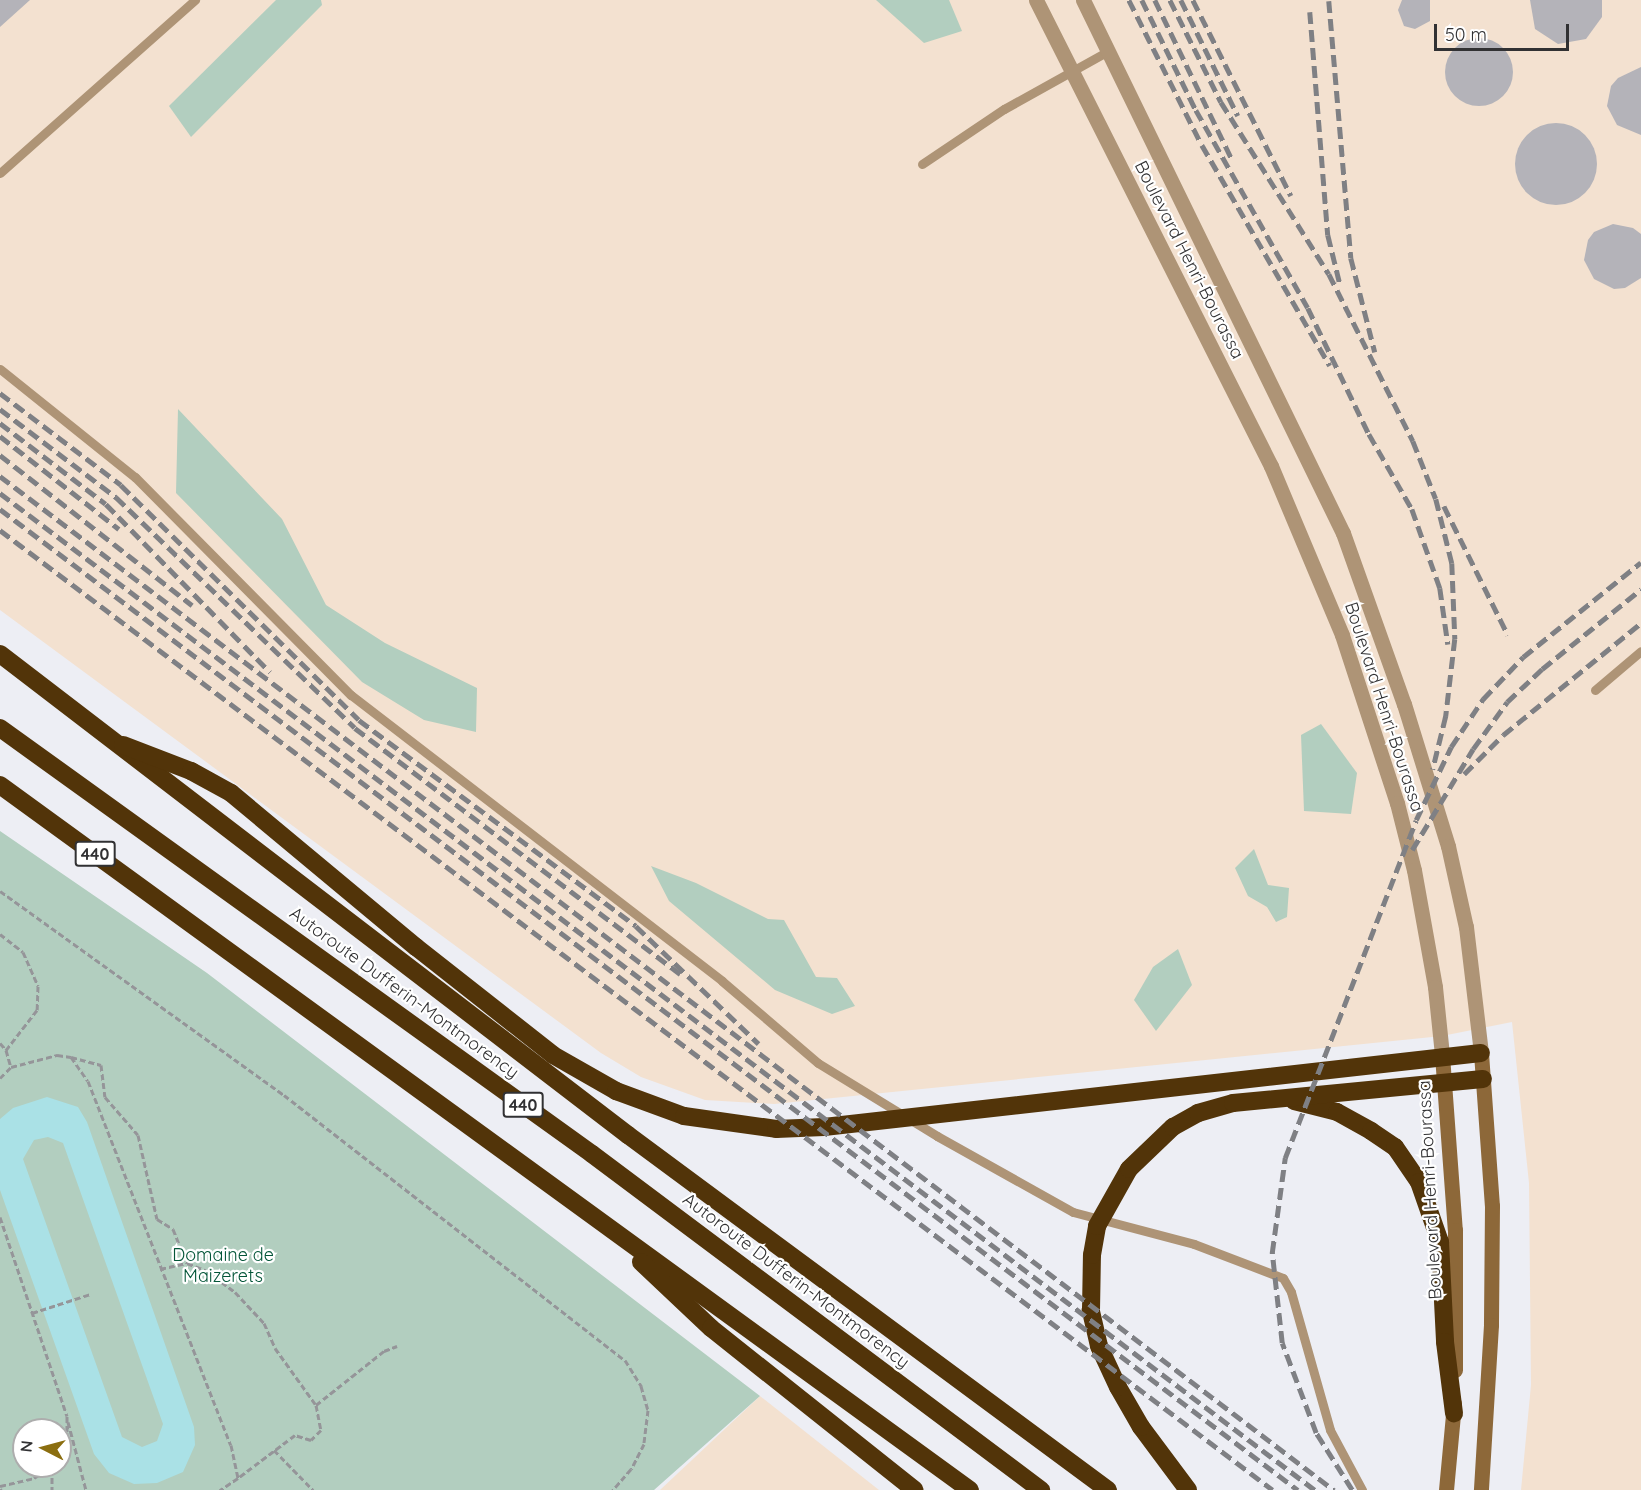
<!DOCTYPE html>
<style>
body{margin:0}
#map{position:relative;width:1641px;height:1490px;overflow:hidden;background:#edeef4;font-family:Quicksand,sans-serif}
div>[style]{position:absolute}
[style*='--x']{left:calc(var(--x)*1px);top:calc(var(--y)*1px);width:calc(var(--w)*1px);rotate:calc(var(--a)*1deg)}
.industrial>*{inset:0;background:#f3e1d0}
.green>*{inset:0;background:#b2cebf}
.water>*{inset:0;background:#aae1e6}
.building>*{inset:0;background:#b4b3b9}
.round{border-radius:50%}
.path>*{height:3px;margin-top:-1.5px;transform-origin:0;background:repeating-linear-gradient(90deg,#959599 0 6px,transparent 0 9px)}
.service>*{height:9px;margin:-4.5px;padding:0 4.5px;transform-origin:4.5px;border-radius:4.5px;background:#ae9476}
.minor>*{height:15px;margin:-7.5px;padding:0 7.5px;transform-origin:7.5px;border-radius:7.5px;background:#ae9476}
.secondary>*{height:15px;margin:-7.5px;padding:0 7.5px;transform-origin:7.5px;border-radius:7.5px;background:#8d6839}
.motorway>*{height:18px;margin:-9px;padding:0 9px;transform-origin:9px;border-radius:9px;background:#523409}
.rail>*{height:4.5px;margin-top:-2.25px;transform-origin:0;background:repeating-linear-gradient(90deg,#7f8084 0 12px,transparent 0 18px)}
span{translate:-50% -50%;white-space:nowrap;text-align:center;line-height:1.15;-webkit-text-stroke:4.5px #fff;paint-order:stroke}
.shield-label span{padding:2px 4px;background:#fff;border:2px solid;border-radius:4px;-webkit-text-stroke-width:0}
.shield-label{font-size:16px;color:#313133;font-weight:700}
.street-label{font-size:18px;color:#313133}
.park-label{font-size:18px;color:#035538}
.north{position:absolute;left:12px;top:1418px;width:60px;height:60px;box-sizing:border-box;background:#fff;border:2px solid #adadad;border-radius:50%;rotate:276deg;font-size:16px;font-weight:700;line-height:24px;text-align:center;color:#313133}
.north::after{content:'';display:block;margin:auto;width:21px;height:27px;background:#8b6e10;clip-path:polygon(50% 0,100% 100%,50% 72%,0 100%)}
.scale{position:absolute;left:1434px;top:24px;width:135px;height:27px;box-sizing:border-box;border:3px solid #313133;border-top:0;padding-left:8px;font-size:18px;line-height:21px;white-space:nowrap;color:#313133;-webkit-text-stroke:4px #fff;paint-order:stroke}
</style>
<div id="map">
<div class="industrial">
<i style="clip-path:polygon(0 0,1641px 0,1641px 1490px,1521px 1490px,1531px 1385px,1529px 1183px,1512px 1022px,1442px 1036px,774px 1104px,705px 1100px,641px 1077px,601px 1053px,0 610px)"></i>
<i style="clip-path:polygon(760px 1396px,879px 1490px,660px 1490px)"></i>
</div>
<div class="green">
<i style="clip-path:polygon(276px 0,321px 0,322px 5px,191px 137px,169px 106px)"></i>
<i style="clip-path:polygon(876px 0,949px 0,962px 31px,924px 43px)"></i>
<i style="clip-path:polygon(178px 409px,282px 519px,326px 605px,385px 643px,477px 688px,476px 732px,424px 720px,362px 682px,176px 493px)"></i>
<i style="clip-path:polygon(1321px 724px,1357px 773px,1351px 814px,1304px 811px,1301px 735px)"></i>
<i style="clip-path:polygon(evenodd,0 831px,207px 973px,760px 1396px,654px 1490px,0 1490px,0 831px,24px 1430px,60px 1430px,60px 1466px,24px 1466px,24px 1430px)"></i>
<i style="clip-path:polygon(1254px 849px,1268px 885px,1289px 888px,1287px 917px,1276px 922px,1267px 907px,1248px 896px,1235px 868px)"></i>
<i style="clip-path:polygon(651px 866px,696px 883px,768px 919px,784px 920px,816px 977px,837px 978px,855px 1006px,832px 1014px,775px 990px,669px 901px)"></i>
<i style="clip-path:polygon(1178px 949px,1192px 985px,1156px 1031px,1134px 1000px,1153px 967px)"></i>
</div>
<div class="water">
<i style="clip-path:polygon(evenodd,47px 1097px,78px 1107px,87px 1122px,194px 1427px,195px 1445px,183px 1472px,157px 1483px,134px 1484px,109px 1473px,94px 1454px,0 1190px,0 1119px,13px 1108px,47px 1097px,48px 1137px,63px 1143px,163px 1424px,157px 1441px,142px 1447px,122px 1437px,23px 1159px,34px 1140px,48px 1137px)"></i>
</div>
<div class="building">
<i style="clip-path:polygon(0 0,30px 0,0 27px)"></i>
<i style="clip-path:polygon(1402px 0,1430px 0,1430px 21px,1415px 29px,1404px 26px,1398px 10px)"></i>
<i style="clip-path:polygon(1530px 0,1602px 0,1602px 17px,1586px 39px,1558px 44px,1535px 29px)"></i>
<i class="round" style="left:1445px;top:38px;width:68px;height:68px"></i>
<i style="clip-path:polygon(1641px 67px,1641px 135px,1617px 125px,1607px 106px,1611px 86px,1618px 78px)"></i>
<i class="round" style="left:1515px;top:123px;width:82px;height:82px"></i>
<i style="clip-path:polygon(1613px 224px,1633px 228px,1641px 234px,1641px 278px,1625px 288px,1614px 289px,1594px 279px,1584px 260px,1588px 240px,1594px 232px)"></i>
</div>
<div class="path">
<i style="--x:0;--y:891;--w:350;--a:35.7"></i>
<i style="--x:284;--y:1095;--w:432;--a:37.9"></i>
<i style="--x:625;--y:1360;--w:31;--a:58"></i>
<i style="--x:641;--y:1386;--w:25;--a:74"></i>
<i style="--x:648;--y:1410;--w:34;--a:97"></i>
<i style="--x:644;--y:1444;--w:28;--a:117"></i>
<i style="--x:631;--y:1469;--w:28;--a:131"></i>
<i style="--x:0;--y:934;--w:29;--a:38"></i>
<i style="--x:23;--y:952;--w:37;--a:66"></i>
<i style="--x:38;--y:986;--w:24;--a:92"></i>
<i style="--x:37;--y:1010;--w:51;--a:127.8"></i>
<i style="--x:6;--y:1050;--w:18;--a:74"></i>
<i style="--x:0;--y:1043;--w:9;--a:49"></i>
<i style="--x:71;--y:1057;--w:31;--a:15"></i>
<i style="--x:101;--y:1065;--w:32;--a:83"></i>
<i style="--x:105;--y:1097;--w:50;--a:49"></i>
<i style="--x:138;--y:1135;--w:86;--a:77.3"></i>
<i style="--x:157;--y:1219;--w:19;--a:32"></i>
<i style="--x:173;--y:1229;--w:37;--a:68"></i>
<i style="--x:187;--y:1263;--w:22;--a:22"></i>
<i style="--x:207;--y:1271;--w:35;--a:37"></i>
<i style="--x:235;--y:1292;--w:42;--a:46.9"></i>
<i style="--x:264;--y:1323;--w:27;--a:66"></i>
<i style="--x:275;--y:1348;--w:70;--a:54.3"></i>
<i style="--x:316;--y:1405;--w:25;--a:79"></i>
<i style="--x:321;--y:1430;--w:14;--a:135"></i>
<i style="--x:311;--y:1440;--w:17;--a:-163"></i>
<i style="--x:295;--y:1435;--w:71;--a:143"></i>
<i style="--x:0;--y:1078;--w:16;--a:-45"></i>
<i style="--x:11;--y:1067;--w:48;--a:-14.6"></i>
<i style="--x:57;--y:1055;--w:14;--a:8"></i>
<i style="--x:71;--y:1057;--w:29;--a:55"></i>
<i style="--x:88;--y:1081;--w:391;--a:68.6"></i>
<i style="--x:231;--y:1445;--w:34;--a:78"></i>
<i style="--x:238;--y:1478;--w:22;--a:146"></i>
<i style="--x:0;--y:1217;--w:210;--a:71.4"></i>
<i style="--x:67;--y:1416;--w:16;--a:90"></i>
<i style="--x:67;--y:1432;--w:22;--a:108"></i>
<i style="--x:160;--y:1269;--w:28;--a:-13"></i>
<i style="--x:32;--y:1313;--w:62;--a:-17.9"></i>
<i style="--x:316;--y:1405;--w:87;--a:-38.5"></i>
<i style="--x:384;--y:1351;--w:14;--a:-21"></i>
<i style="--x:68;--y:1422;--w:70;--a:75.2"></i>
<i style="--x:274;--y:1450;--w:56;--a:45.7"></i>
<i style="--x:52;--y:1469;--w:21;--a:90"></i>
<i style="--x:0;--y:1486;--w:35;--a:-13"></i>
<i style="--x:34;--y:1478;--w:22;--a:-32"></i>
<i style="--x:0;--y:1489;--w:2;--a:27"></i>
</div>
<div class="service">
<i style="--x:922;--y:164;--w:99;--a:-33.9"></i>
<i style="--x:1004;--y:109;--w:119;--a:-29.1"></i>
<i style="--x:0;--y:173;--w:261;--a:-41.6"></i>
<i style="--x:0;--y:369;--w:173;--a:38.7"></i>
<i style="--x:135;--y:477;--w:307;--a:45.3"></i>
<i style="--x:351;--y:695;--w:468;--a:37.6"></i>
<i style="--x:722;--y:981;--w:126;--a:40.5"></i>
<i style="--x:818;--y:1063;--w:140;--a:31.5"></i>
<i style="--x:937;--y:1136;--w:156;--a:29.2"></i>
<i style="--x:1073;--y:1212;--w:125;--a:14.8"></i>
<i style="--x:1194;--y:1244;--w:95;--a:20.9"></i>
<i style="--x:1283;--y:1278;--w:16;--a:60"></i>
<i style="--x:1291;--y:1292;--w:143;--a:74.2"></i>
<i style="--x:1330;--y:1430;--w:68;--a:61.9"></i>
<i style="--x:1595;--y:690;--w:60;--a:-40.3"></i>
</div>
<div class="minor">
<i style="--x:1036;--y:0;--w:522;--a:63.24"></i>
<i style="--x:1271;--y:466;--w:183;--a:67.2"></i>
<i style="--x:1342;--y:635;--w:177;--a:71.9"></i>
<i style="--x:1397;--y:803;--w:69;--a:75.8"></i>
<i style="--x:1414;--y:870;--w:119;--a:79.8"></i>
<i style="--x:1435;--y:987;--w:68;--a:84.1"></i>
<i style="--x:1083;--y:0;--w:593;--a:64"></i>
<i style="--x:1343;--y:533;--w:182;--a:70.4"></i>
<i style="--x:1404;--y:704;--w:149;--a:72.8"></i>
<i style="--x:1448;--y:846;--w:83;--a:77.5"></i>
<i style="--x:1466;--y:927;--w:127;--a:83.2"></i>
</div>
<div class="secondary">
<i style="--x:1481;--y:1053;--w:153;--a:85.9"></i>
<i style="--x:1492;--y:1206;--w:119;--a:90.5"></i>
<i style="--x:1491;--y:1325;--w:165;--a:93.5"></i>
<i style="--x:1442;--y:1055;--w:175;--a:85.8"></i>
<i style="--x:1455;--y:1230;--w:140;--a:90"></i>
<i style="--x:1446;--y:1490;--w:87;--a:-84.7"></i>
</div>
<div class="motorway">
<i style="--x:0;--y:654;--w:791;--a:37.45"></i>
<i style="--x:628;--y:1135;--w:597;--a:36.49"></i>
<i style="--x:0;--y:728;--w:729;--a:35.74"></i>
<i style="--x:592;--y:1154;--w:561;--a:36.81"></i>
<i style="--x:123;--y:745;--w:73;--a:20.9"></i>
<i style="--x:191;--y:771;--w:46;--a:28.8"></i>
<i style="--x:231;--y:793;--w:241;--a:39.8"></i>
<i style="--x:416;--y:947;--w:174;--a:38.2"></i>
<i style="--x:553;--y:1055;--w:73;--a:29.7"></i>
<i style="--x:616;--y:1091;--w:72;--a:20.2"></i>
<i style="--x:684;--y:1116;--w:93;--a:8"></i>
<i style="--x:776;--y:1129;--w:48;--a:-2.4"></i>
<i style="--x:824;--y:1127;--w:661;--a:-6.43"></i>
<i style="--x:0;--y:785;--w:1199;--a:36.01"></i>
<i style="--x:1294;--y:1101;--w:44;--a:14.3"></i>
<i style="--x:1337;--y:1112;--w:39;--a:29"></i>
<i style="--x:1371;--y:1131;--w:29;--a:34"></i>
<i style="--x:1395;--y:1147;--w:42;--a:55.6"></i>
<i style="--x:1419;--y:1182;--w:64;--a:70.7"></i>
<i style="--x:1440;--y:1242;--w:100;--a:87.1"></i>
<i style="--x:1445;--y:1342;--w:72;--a:82.8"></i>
<i style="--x:641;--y:1262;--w:96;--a:43.3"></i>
<i style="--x:711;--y:1328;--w:260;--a:38.5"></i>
<i style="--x:1188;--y:1490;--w:79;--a:-126.7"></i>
<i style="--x:1141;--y:1427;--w:46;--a:-119.9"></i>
<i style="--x:1118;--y:1387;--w:45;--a:-114.9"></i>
<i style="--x:1099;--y:1346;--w:37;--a:-103"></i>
<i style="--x:1091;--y:1310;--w:55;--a:-89"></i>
<i style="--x:1092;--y:1255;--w:29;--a:-80"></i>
<i style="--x:1097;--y:1226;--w:65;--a:-60.7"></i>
<i style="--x:1129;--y:1169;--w:61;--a:-43.7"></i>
<i style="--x:1173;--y:1127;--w:29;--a:-29"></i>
<i style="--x:1198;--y:1113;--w:36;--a:-16"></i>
<i style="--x:1233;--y:1103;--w:251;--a:-5.5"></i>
</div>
<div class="rail">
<i style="--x:1129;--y:0;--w:162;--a:63.3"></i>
<i style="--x:1202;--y:145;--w:255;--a:59.9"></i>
<i style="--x:1142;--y:0;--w:123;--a:63.9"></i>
<i style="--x:1196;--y:110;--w:227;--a:60.5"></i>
<i style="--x:1308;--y:308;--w:140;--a:64.2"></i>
<i style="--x:1369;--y:434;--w:86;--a:60.2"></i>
<i style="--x:1412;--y:509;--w:84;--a:70.5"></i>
<i style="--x:1440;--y:588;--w:57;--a:81.9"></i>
<i style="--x:1155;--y:0;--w:179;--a:64.2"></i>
<i style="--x:1170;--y:0;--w:114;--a:63.4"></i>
<i style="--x:1221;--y:102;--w:203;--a:57.9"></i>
<i style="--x:1329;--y:274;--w:187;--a:63.3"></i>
<i style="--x:1413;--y:441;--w:62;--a:68.4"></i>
<i style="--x:1436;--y:499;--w:66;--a:76"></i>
<i style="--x:1452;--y:563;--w:76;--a:87.7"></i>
<i style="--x:1455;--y:639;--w:78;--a:96.7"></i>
<i style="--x:1446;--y:716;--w:55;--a:103.8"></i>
<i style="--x:1181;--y:0;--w:129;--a:63.8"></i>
<i style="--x:1193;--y:0;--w:219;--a:63.4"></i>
<i style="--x:1329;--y:1;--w:258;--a:85.1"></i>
<i style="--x:1351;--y:258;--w:97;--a:75.7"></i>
<i style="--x:1310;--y:12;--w:224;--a:85.4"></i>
<i style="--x:1328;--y:235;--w:50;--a:76.2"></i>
<i style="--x:0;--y:393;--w:152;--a:37.2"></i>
<i style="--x:121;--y:485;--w:334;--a:44.6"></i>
<i style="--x:359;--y:720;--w:345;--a:36.6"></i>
<i style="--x:636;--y:926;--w:170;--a:43.8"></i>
<i style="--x:0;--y:409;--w:146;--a:37.2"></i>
<i style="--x:116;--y:497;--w:332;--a:44"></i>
<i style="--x:355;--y:728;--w:408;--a:37.1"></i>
<i style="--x:0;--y:423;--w:133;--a:37.4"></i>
<i style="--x:106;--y:504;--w:235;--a:45.7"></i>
<i style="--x:0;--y:436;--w:151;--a:38"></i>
<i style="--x:0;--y:455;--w:244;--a:38"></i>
<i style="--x:0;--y:476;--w:1676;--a:37.24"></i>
<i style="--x:0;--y:493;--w:1650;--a:37.17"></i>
<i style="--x:1444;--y:506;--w:144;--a:63.6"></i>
<i style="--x:0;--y:509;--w:1627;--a:37.08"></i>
<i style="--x:0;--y:530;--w:1594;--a:37.02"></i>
<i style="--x:1464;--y:774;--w:55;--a:-45"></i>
<i style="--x:1503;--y:735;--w:178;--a:-39.1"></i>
<i style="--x:1412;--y:850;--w:118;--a:-58.9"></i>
<i style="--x:1473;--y:749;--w:58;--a:-54.1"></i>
<i style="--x:1507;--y:702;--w:48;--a:-43.3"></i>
<i style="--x:1542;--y:669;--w:127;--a:-38.9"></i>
<i style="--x:1352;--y:1490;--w:67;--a:-122.3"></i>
<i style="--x:1316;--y:1433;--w:96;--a:-110.7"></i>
<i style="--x:1282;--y:1343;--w:91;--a:-96.3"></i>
<i style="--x:1272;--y:1253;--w:96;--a:-82.2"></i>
<i style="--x:1285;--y:1158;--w:362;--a:-68.8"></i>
<i style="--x:1416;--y:820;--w:81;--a:-64.4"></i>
<i style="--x:1451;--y:747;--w:58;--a:-56.3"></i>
<i style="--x:1483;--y:699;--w:58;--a:-46.4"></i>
<i style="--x:1523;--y:657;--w:151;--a:-38.8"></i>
</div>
<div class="shield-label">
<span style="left:95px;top:854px">440</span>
<span style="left:523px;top:1105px">440</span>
</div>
<div class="street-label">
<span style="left:1189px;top:260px;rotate:63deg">Boulevard Henri-Bourassa</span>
<span style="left:1384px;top:707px;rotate:72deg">Boulevard Henri-Bourassa</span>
<span style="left:404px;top:993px;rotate:36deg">Autoroute Dufferin-Montmorency</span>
<span style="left:1430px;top:1190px;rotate:-93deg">Boulevard Henri-Bourassa</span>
<span style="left:796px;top:1281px;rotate:37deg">Autoroute Dufferin-Montmorency</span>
</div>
<div class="park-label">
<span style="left:223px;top:1266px">Domaine de<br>Maizerets</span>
</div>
<div class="north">N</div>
<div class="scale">50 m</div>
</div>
